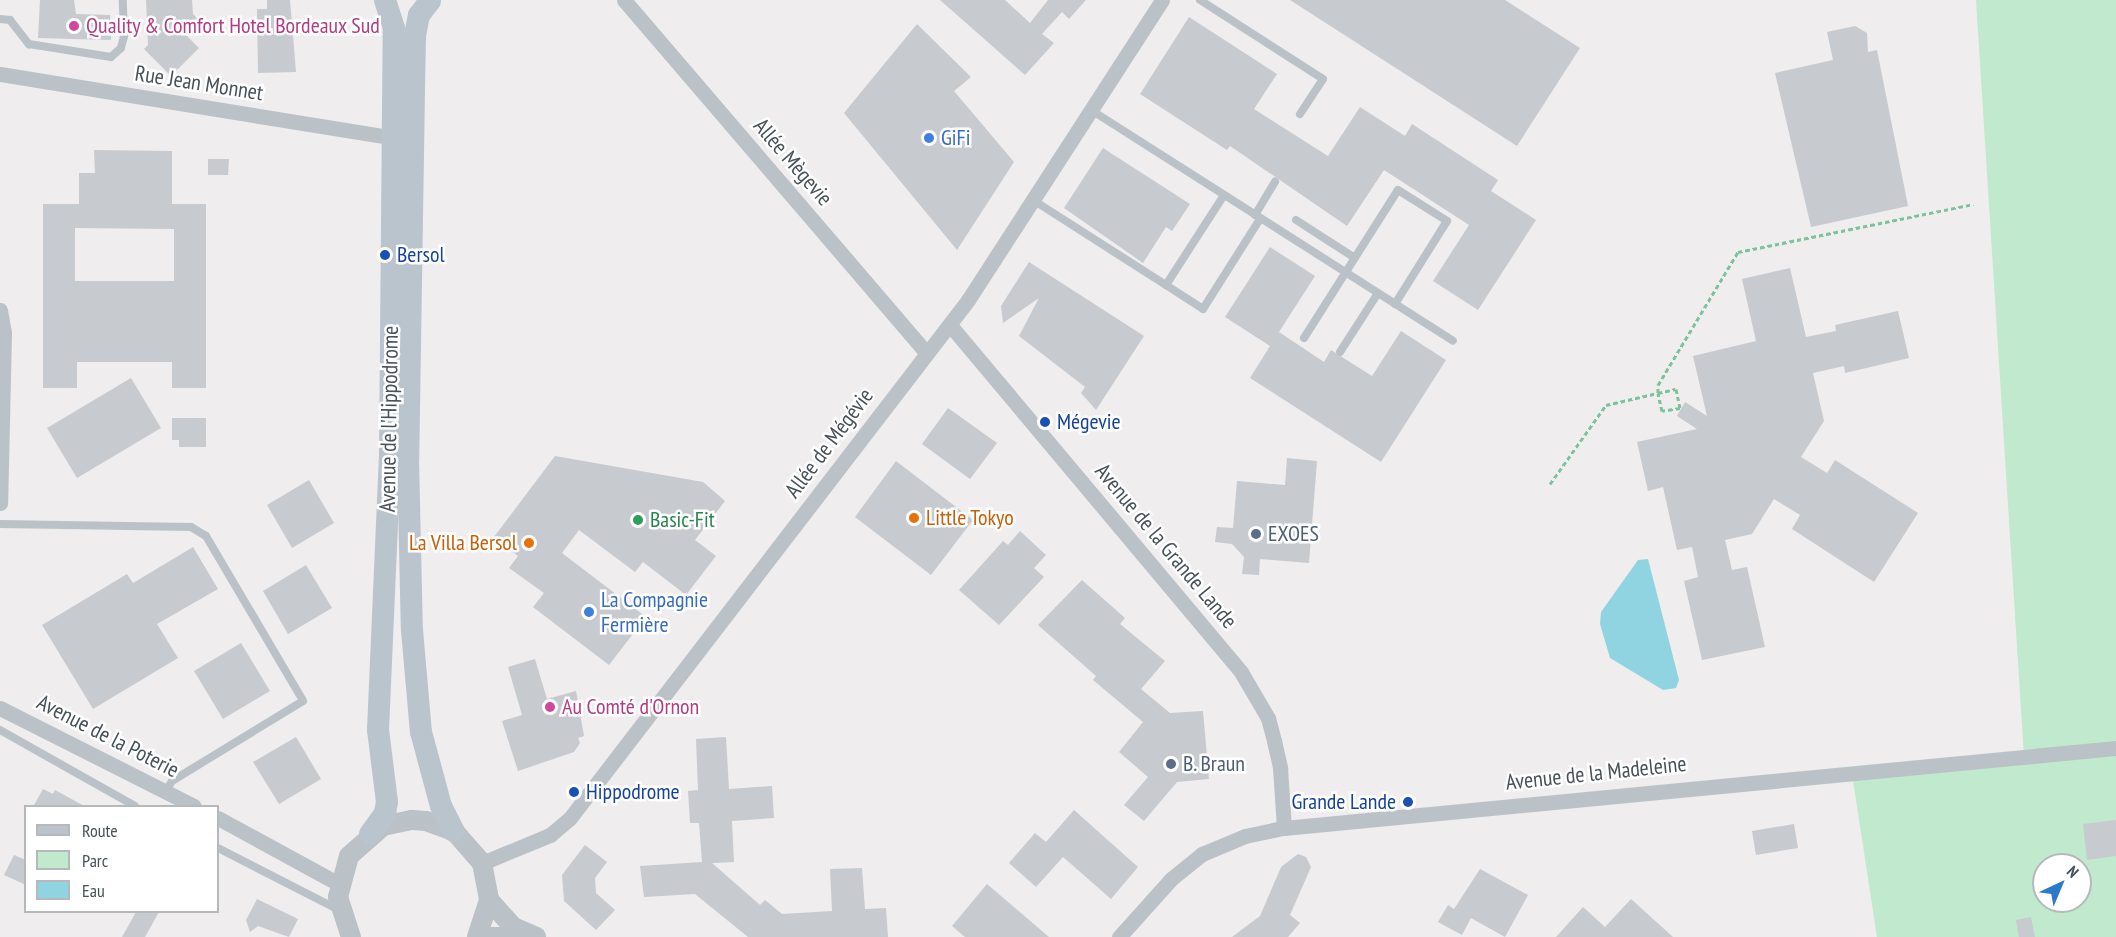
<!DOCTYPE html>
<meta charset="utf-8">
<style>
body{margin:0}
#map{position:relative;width:2116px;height:937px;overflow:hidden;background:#efeded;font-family:"PT Sans Narrow",sans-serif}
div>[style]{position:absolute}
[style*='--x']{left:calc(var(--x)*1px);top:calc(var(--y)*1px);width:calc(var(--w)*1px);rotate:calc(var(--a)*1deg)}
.green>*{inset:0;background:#c0e9cd}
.water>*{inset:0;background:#91d4e1}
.building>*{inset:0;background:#c7cacf}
.path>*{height:3px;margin-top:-1.5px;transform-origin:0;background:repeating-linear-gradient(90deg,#7cc29c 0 4.5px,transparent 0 7.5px)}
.service>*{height:8px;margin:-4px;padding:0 4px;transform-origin:4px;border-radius:4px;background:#bac2c8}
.minor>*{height:15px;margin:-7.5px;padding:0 7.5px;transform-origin:7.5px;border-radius:7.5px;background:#bac2c8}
.tertiary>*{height:20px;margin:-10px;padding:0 10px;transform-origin:10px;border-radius:10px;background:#bac2c8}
.secondary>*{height:22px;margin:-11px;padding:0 11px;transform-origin:11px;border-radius:11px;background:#bac4cd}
.dots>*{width:16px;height:16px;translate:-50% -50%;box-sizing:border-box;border:3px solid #fff;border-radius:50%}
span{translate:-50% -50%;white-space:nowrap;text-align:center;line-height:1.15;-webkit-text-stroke:5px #fff;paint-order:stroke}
.hotel-label{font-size:22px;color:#b23c85}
.left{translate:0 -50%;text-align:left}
.street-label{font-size:22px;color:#475158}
.shop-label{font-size:22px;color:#366cbe}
.transit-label{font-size:22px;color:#164399}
.right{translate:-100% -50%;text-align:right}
.food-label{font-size:22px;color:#c56008}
.leisure-label{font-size:22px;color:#27864d}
.service-label{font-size:22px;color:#4e5e75}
.legend{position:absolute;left:24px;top:805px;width:195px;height:108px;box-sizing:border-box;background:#fff;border:2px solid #b5b9bc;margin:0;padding:8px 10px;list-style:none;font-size:18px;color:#475158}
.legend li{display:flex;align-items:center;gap:12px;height:30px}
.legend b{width:30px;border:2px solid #b5b9bc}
.north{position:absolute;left:2032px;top:853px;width:60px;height:60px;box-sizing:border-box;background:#fff;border:2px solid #b5b9bc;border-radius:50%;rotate:44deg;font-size:16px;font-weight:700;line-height:24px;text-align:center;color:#475158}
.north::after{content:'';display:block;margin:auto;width:21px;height:27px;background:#2d79c9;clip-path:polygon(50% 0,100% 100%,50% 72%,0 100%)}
</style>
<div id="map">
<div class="green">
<i style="clip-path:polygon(evenodd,1976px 0,2116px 0,2116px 937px,1877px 937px,1852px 774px,2024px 757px,1976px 0,2044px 865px,2080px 865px,2080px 901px,2044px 901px,2044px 865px)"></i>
</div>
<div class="water">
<i style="clip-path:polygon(1648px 559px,1679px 680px,1676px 688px,1663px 690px,1610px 658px,1600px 624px,1601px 612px,1638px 560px)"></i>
</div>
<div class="building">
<i style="clip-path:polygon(40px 0,74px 0,76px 14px,110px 15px,111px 40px,38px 38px)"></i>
<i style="clip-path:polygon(146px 0,192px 0,193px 14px,200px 22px,187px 36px,199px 48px,171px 76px,144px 49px,148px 45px)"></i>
<i style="clip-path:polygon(267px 0,290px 0,296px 72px,258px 73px,257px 9px,267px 9px)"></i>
<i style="clip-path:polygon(940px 0,1005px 0,1030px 23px,1048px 0,1086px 0,1069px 19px,1062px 12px,1042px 34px,1054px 43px,1025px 75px)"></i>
<i style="clip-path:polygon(1290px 0,1505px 0,1580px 48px,1517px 146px)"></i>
<i style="clip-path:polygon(1189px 17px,1277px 74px,1254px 109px,1328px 156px,1360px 107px,1405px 136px,1412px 124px,1498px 180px,1491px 191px,1536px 220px,1478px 310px,1433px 281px,1469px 225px,1384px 170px,1347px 226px,1230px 146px,1227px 150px,1140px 94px)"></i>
<i style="clip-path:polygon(917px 24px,971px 77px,954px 91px,1014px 162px,957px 250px,844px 113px)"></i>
<i style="clip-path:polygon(1855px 26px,1867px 33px,1868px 52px,1877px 50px,1908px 206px,1811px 227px,1775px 73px,1833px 60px,1827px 32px)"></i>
<i style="clip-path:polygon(1103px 148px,1190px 204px,1172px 231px,1166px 227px,1143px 263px,1064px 208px)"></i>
<i style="clip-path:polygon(evenodd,94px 150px,172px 151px,172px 204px,206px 204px,206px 388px,172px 388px,172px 362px,77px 362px,77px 388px,43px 388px,43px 204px,79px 204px,79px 173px,95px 173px,94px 150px,75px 228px,174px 229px,174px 281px,75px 281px,75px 228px)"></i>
<i style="clip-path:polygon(208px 159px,229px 159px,228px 175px,208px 175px)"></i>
<i style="clip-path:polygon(1270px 247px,1315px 276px,1279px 332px,1324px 362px,1331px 350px,1372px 376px,1401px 331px,1446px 360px,1381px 462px,1250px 378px,1270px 346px,1225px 317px)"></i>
<i style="clip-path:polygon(1029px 262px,1144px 336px,1096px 410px,1081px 393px,1085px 387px,1019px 336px,1039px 298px,1003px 323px,1001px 306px)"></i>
<i style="clip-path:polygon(1790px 268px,1806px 337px,1836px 331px,1835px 325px,1898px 311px,1909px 358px,1845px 373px,1844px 366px,1813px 373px,1824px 421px,1801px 457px,1827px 473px,1835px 460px,1918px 513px,1874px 582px,1792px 529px,1800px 515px,1774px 499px,1752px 534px,1725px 540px,1732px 570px,1747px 567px,1765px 647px,1702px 660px,1684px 581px,1698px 577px,1692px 547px,1677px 550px,1663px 487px,1648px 491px,1637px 442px,1697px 429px,1677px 416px,1685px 402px,1707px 416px,1693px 356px,1756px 341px,1742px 279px)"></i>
<i style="clip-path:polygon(131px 378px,161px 428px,77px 478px,47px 428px)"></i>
<i style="clip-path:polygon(948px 408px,997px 443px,970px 479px,922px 444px)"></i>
<i style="clip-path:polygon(172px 418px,206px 418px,206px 447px,179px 447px,179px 440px,172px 440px)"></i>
<i style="clip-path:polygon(555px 456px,703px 482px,725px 501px,695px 540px,716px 556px,686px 595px,643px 562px,635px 572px,579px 530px,562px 553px,646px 617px,609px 665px,533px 607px,544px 593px,509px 568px,518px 556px,494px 537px)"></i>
<i style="clip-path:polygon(1287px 458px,1317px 461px,1309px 563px,1260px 559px,1259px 575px,1242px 574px,1244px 557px,1232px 544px,1215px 542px,1217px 527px,1233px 528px,1237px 481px,1285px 485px)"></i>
<i style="clip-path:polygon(896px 461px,973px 520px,931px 575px,855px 517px)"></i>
<i style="clip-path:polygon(309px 480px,334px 523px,292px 548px,267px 505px)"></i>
<i style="clip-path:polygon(1020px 531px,1046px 555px,1034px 568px,1044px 577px,999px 625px,959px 590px,1003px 541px,1008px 545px)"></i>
<i style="clip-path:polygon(193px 547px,218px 589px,157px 624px,178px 658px,93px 709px,42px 625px,127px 574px,133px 583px)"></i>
<i style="clip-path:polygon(306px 565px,332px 608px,288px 634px,263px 591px)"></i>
<i style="clip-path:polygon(1082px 580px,1125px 618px,1120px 624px,1165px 661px,1141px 689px,1170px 713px,1203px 711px,1209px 779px,1177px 782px,1144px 821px,1124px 805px,1148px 777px,1119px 752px,1143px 722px,1093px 680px,1096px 676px,1038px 625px)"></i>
<i style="clip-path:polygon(241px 643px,270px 691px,223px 719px,194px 671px)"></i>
<i style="clip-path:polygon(535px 659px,547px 699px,576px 691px,584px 736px,578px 738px,580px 743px,574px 752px,518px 771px,502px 721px,522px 715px,508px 667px)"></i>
<i style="clip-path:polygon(296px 737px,321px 779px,279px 804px,253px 762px)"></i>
<i style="clip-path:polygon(726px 737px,729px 789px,772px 786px,774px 818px,732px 821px,734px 862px,712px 863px,760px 905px,765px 900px,782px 914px,832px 911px,830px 869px,862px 868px,865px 909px,886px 908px,888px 937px,748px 937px,695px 894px,644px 897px,640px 866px,702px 862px,699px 823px,690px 823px,688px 791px,698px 790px,696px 739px)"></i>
<i style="clip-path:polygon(43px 789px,53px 794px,55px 790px,86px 807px,33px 807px)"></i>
<i style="clip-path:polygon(1074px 810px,1138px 867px,1111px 899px,1063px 857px,1036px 887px,1009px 863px,1035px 833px,1046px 842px)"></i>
<i style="clip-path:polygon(2116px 820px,2116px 856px,2087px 860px,2083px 824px)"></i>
<i style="clip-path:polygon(1794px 824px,1798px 848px,1756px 855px,1752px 831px)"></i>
<i style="clip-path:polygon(585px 845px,607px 862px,595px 878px,596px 893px,615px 910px,596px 930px,564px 901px,562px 875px)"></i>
<i style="clip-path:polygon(1298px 854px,1306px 857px,1311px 867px,1290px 915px,1300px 923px,1288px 937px,1232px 937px,1260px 916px,1281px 867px)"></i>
<i style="clip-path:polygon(14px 855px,26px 860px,26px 885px,4px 875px)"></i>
<i style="clip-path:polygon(1480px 869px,1528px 895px,1505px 937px,1471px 918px,1462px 935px,1438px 922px,1448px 905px,1454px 909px)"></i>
<i style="clip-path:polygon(987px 884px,1049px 937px,965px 937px,952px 926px)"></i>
<i style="clip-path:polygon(257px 899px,298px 919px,289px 937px,258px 926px,250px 932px,246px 920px)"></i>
<i style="clip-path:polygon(1631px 899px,1673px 937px,1556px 937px,1583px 907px,1605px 927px)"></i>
<i style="clip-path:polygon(136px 912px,159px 912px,145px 937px,122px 937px)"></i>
<i style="clip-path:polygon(2031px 917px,2035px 937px,2019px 937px,2016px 920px)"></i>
</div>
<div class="path">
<i style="--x:1550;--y:484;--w:97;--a:-54.7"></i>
<i style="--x:1606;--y:405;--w:53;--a:-13"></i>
<i style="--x:1658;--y:393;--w:18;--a:-13"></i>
<i style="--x:1676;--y:389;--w:19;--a:78"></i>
<i style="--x:1680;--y:408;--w:18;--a:171"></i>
<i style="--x:1662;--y:411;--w:18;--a:-103"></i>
<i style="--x:1658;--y:393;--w:8;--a:-90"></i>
<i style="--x:1658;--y:385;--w:155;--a:-59"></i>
<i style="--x:1738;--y:252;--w:240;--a:-11.5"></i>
</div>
<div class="service">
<i style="--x:1200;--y:0;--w:146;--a:32.7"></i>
<i style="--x:1323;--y:79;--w:42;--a:123.3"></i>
<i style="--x:0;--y:19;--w:10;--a:6"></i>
<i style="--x:10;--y:20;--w:31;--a:52"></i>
<i style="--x:29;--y:44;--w:83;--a:9"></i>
<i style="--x:111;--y:57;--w:13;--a:-42"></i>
<i style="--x:121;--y:48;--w:12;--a:-76"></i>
<i style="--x:124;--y:36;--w:36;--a:-92"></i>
<i style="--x:1091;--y:110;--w:429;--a:32.5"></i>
<i style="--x:1033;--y:200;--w:158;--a:32.6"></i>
<i style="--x:1166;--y:285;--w:107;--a:-57.2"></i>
<i style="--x:1255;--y:215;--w:39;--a:-59"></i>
<i style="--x:1296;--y:220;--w:70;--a:32.8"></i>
<i style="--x:1166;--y:285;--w:44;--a:33"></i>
<i style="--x:1203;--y:309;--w:107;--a:-57.7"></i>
<i style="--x:1304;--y:338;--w:175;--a:-57.6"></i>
<i style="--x:1398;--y:190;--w:58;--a:32.3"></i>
<i style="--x:1447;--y:221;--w:98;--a:122.1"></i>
<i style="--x:1340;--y:352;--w:70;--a:-57.2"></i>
<i style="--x:0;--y:524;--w:191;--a:0.9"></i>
<i style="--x:191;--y:527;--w:17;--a:31"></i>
<i style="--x:206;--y:536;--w:191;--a:59.5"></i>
<i style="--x:303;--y:701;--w:153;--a:148.6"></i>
<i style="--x:172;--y:781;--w:13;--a:122"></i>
<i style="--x:0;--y:730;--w:155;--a:29.4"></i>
<i style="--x:218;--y:848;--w:136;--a:27.1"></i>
</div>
<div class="minor">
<i style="--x:624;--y:0;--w:465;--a:49.4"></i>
<i style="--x:0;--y:74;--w:395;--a:9.2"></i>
<i style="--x:0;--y:310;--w:23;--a:80"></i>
<i style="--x:4;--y:333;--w:170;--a:91.3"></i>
<i style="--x:950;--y:325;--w:453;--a:50"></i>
<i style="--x:1241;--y:672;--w:53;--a:59.6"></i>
<i style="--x:1268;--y:718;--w:24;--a:75"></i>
<i style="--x:1274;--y:741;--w:28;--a:77"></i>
<i style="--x:1280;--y:768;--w:60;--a:86.2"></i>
<i style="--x:0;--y:708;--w:217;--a:26.8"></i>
<i style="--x:218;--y:818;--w:138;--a:28.6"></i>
<i style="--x:482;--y:863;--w:74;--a:-22.4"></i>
<i style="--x:550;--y:835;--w:26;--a:-40"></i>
<i style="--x:570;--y:818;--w:653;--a:-52.46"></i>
<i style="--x:968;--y:300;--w:357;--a:-57.1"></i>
<i style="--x:1119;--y:937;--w:78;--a:-48.1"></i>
<i style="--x:1171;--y:879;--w:40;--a:-39"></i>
<i style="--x:1202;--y:854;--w:47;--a:-22.7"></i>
<i style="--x:1245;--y:836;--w:40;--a:-12"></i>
<i style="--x:1284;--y:828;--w:836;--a:-5.49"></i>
</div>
<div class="tertiary">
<i style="--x:489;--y:900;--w:36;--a:48"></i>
<i style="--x:513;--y:927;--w:25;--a:23"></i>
<i style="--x:351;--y:937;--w:42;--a:-108"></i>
<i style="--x:338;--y:897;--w:42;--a:-75"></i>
<i style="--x:349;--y:856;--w:45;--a:-41.4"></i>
<i style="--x:383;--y:826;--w:30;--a:-12"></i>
<i style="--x:412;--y:820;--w:14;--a:4"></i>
<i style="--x:426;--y:821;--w:30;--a:20"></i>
<i style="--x:454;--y:831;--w:43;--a:48.8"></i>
<i style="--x:482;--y:863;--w:38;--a:79"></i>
<i style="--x:489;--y:900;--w:39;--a:108"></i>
<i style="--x:487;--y:937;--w:19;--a:0"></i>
</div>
<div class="secondary">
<i style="--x:430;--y:1;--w:18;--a:128"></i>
<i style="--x:419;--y:15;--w:21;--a:101"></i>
<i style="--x:415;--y:36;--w:54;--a:91.1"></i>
<i style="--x:414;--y:90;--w:369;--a:90.9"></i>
<i style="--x:408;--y:459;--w:171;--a:88.7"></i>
<i style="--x:412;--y:630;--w:102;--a:85"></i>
<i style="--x:421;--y:732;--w:77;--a:74.9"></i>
<i style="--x:441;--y:806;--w:28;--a:63"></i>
<i style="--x:370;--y:834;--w:26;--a:-54"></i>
<i style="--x:385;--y:813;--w:11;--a:-80"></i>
<i style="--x:387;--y:802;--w:73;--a:-97.1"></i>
<i style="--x:378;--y:730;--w:275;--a:-87.5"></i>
<i style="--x:390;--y:455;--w:427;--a:-89.5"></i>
<i style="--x:394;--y:28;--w:29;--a:-108"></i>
</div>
<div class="dots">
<i style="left:74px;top:26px;background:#d1479c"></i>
<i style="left:929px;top:138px;background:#3f7fe0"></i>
<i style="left:385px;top:255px;background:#1a4fb4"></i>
<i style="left:1045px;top:422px;background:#1a4fb4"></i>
<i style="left:914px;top:518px;background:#e8710a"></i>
<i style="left:638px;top:520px;background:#2e9e5b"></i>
<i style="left:1256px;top:534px;background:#5c6f8a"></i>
<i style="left:529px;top:543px;background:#e8710a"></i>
<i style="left:589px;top:612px;background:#3f7fe0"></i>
<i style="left:550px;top:707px;background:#d1479c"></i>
<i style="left:1171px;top:764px;background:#5c6f8a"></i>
<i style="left:574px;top:792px;background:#1a4fb4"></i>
<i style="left:1408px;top:802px;background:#1a4fb4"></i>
</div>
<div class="hotel-label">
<span class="left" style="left:86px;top:26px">Quality &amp; Comfort Hotel Bordeaux Sud</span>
<span class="left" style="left:562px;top:707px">Au Comté d'Ornon</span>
</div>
<div class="street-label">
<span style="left:199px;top:83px;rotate:9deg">Rue Jean Monnet</span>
<span style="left:793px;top:162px;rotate:49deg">Allée Mègevie</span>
<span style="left:389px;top:419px;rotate:-89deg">Avenue de l'Hippodrome</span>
<span style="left:829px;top:443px;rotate:-53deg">Allée de Mégévie</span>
<span style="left:1166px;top:546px;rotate:50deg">Avenue de la Grande Lande</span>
<span style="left:108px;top:736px;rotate:27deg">Avenue de la Poterie</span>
<span style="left:1596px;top:773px;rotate:-6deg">Avenue de la Madeleine</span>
</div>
<div class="shop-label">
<span class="left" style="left:941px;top:138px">GiFi</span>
<span class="left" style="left:601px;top:612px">La Compagnie<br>Fermière</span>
</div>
<div class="transit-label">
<span class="left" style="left:397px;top:255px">Bersol</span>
<span class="left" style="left:1057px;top:422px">Mégevie</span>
<span class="left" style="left:586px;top:792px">Hippodrome</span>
<span class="right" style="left:1396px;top:802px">Grande Lande</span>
</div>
<div class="food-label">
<span class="left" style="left:926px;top:518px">Little Tokyo</span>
<span class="right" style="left:517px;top:543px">La Villa Bersol</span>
</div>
<div class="leisure-label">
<span class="left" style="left:650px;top:520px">Basic-Fit</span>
</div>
<div class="service-label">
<span class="left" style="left:1268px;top:534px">EXOES</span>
<span class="left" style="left:1183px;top:764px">B. Braun</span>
</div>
<ul class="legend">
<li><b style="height:8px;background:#bac4cd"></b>Route</li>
<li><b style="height:16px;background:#c0e9cd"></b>Parc</li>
<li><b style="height:16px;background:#91d4e1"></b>Eau</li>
</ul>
<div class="north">N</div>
</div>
